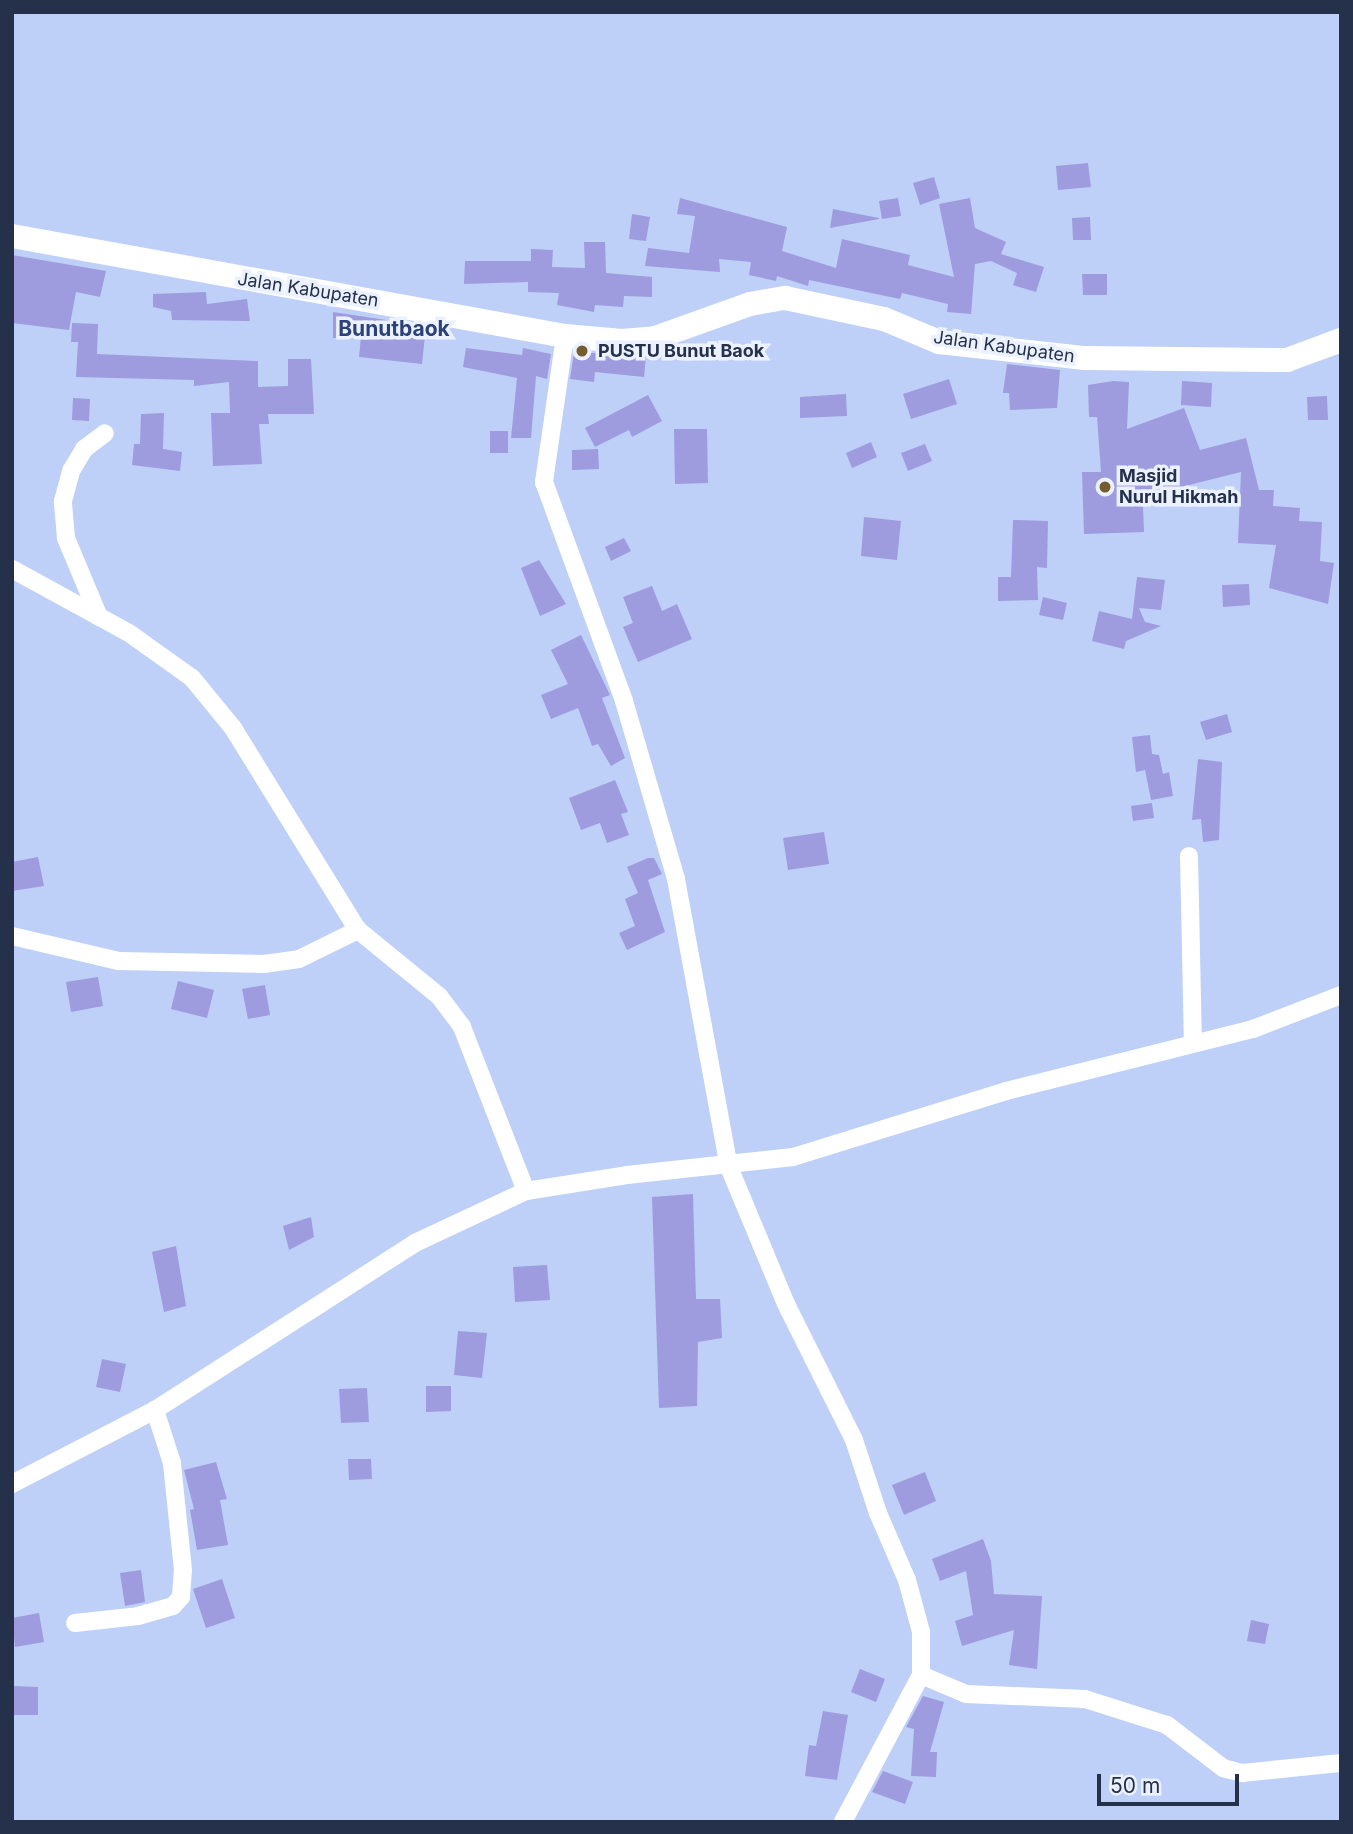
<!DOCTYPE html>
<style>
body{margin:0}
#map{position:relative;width:1353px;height:1834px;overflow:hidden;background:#bed0f8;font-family:Inter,sans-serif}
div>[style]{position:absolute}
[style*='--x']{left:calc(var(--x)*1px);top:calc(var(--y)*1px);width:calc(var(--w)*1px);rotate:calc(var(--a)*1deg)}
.building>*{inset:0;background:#9e9bdf}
.street>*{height:18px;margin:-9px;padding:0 9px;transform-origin:9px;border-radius:9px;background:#fff}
.secondary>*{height:24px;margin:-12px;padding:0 12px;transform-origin:12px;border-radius:12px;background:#fff}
.dots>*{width:19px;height:19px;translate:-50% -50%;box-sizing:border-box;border:4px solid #ebf1ff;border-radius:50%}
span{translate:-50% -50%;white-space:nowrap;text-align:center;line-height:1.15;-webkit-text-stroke:7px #ebf1ff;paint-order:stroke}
.street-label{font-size:18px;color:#25314b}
.poi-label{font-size:18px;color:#25314b;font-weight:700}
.left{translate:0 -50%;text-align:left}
.quarter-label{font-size:21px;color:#2b4279;font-weight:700}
.frame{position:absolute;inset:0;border:14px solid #25314b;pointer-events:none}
.scale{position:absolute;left:1097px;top:1774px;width:142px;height:32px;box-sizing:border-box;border:4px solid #25314b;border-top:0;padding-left:9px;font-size:21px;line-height:24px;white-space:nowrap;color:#25314b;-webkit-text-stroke:5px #ebf1ff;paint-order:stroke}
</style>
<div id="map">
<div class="building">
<i style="clip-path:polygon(1088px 163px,1091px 187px,1058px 190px,1056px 166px)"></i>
<i style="clip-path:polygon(934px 177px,940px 198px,920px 205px,913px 183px)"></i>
<i style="clip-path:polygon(680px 198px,787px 227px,782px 251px,836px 268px,842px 239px,910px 255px,908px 265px,954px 277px,939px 204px,970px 198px,975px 228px,1006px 242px,1001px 254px,1044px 267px,1036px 292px,1013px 285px,1017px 273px,991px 261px,975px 264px,971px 314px,947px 312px,948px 304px,902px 293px,900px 299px,809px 280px,808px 286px,777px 276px,776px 281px,749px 275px,751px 262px,719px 259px,720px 272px,645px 266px,648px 248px,689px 253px,695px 216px,677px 214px)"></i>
<i style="clip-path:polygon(898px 198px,901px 216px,882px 219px,879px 201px)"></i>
<i style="clip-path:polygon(833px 209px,879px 218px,879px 219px,830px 228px)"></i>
<i style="clip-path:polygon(632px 214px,650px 217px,646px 241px,629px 239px)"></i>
<i style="clip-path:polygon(1090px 217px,1091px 240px,1073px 240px,1072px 218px)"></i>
<i style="clip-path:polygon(584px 242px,605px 242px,606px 273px,652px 277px,652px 297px,624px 296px,623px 307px,595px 305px,594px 312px,557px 305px,559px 293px,528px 292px,528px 282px,464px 284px,465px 261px,531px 261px,531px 249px,553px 250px,552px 267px,585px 268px)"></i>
<i style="clip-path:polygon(12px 255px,106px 271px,100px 297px,76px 292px,69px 330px,12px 323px)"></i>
<i style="clip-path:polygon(1082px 274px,1107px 274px,1107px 295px,1083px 295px)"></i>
<i style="clip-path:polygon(206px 292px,207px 304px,247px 299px,250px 321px,172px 320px,171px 311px,153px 307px,153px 294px)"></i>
<i style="clip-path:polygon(333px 312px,426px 326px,422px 364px,359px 357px,361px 337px,333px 338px)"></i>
<i style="clip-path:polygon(72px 323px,98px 324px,97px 354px,258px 361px,258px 387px,288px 386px,288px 359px,311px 359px,314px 414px,268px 414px,269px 424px,259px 424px,262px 464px,213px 466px,211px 413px,230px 413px,229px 382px,194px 386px,194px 380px,76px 377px,78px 342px,71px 342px)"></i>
<i style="clip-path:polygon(466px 348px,522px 355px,523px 348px,551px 354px,547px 379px,536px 376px,531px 438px,511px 438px,517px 378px,463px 367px)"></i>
<i style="clip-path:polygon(574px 352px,646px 356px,644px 377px,595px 372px,594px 382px,570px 379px)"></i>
<i style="clip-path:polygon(1007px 364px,1060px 370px,1057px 408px,1010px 410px,1009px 393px,1003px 393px)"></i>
<i style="clip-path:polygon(949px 379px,957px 404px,911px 419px,903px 394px)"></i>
<i style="clip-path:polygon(1113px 381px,1129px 382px,1127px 429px,1184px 408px,1200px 450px,1246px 438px,1259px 490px,1274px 490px,1273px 506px,1300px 508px,1299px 521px,1322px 522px,1320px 561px,1334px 563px,1328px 604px,1269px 588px,1276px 545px,1238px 543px,1241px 472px,1181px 487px,1184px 499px,1143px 506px,1144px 532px,1084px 534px,1082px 472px,1101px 472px,1097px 417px,1089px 417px,1088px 385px)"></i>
<i style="clip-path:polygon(1182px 381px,1212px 383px,1211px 407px,1181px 405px)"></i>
<i style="clip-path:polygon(846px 394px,847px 416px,800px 418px,800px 397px)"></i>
<i style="clip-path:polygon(648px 395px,662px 421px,632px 437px,629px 430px,595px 447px,585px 428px)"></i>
<i style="clip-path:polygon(1327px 396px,1328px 420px,1308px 420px,1307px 397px)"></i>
<i style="clip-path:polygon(73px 398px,90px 399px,89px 421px,72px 420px)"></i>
<i style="clip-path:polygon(164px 413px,163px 449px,182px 452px,180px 471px,132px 465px,134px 444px,140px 444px,141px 414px)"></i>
<i style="clip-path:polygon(674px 429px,707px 429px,708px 483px,675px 484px)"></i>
<i style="clip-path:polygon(490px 431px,508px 431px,508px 453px,490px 453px)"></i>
<i style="clip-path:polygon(871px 442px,877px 457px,852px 468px,846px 453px)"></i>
<i style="clip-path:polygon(925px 444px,932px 461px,908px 471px,901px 453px)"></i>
<i style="clip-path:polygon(598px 449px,599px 469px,572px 470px,572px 450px)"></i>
<i style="clip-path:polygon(864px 517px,901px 521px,897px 560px,861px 556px)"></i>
<i style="clip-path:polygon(1013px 520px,1048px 521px,1047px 568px,1037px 567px,1038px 600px,998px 601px,998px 577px,1011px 577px)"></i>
<i style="clip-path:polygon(624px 538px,631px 551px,611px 561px,605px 547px)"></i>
<i style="clip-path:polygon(539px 560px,566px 604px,540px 616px,521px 568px)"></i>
<i style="clip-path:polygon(1137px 577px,1165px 580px,1161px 610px,1139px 608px,1145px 622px,1161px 626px,1126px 641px,1124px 649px,1092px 641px,1099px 611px,1132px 619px)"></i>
<i style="clip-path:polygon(1249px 584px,1250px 605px,1223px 607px,1222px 585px)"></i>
<i style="clip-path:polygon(652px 586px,662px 611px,677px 604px,692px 639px,638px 662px,623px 627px,633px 623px,623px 597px)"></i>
<i style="clip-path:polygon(1043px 597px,1067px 603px,1063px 620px,1039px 615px)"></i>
<i style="clip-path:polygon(581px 635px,610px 695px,602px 698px,625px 758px,611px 766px,598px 744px,592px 746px,578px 708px,551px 719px,541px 695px,568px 684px,551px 650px)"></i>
<i style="clip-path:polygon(1227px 714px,1232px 732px,1206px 740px,1200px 722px)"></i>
<i style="clip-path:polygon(1150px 735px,1152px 754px,1159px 755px,1163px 774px,1169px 772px,1173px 796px,1151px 800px,1145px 770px,1136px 772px,1132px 737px)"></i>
<i style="clip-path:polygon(1198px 759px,1222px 762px,1219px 840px,1203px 842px,1201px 819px,1192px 820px)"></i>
<i style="clip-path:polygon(615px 780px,628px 812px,621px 814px,629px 835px,607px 843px,600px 823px,581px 830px,569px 798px)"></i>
<i style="clip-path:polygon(1152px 803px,1154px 818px,1133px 821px,1131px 806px)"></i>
<i style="clip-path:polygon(824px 832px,829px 864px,788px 870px,783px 838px)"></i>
<i style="clip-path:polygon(38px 857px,44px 886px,12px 891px,12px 862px)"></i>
<i style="clip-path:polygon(648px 858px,654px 858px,662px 874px,648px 880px,665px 932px,627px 950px,619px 933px,635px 926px,625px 899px,638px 893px,627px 867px)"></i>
<i style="clip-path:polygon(98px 977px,103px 1006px,71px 1012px,66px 982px)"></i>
<i style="clip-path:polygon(178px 981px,214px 990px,207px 1018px,171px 1009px)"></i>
<i style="clip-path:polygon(265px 985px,270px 1015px,248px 1019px,242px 989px)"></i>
<i style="clip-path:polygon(693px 1194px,696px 1299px,720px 1299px,722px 1338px,698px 1342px,697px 1406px,659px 1408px,652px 1197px)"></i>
<i style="clip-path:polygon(311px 1217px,314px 1237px,289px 1250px,283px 1226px)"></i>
<i style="clip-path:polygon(176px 1246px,186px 1306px,164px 1312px,152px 1252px)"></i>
<i style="clip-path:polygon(547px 1265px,550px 1300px,515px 1302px,513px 1267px)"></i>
<i style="clip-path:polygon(458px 1331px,487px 1333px,482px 1378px,454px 1375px)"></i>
<i style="clip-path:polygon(102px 1359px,126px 1364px,120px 1392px,96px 1387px)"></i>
<i style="clip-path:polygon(426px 1386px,451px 1386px,451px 1411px,426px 1412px)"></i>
<i style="clip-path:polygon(367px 1388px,369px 1422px,341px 1423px,339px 1389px)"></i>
<i style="clip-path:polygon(348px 1459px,371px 1459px,372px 1479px,349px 1480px)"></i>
<i style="clip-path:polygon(216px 1462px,227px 1499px,220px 1500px,228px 1545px,197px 1550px,190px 1510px,194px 1509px,184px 1470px)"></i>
<i style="clip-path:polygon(925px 1472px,936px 1501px,904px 1515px,892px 1485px)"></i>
<i style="clip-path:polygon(983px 1539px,991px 1561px,994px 1594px,1042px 1596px,1037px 1669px,1009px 1665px,1014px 1630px,962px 1646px,955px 1621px,973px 1615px,966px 1571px,940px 1581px,932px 1559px)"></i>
<i style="clip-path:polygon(141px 1570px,145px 1602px,125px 1606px,120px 1573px)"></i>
<i style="clip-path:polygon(222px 1579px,235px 1618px,206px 1628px,193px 1589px)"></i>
<i style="clip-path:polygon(39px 1613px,44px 1642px,15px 1647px,12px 1618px)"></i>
<i style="clip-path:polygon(1251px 1620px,1269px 1624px,1265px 1644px,1247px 1641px)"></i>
<i style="clip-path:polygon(860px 1669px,885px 1679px,876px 1702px,851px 1692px)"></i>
<i style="clip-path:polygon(12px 1686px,38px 1687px,38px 1715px,12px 1715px)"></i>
<i style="clip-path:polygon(923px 1696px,944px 1702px,930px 1752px,937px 1752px,936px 1777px,911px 1776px,914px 1729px,906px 1727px)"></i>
<i style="clip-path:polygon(823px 1711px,848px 1715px,837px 1780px,805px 1776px,809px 1745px,816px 1746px)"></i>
<i style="clip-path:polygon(883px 1771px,913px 1782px,905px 1804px,872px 1792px)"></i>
</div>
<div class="street">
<i style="--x:565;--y:336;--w:148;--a:98.2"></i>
<i style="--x:544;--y:482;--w:233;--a:69.9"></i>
<i style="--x:624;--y:701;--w:185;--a:73.7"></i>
<i style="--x:676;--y:879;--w:293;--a:79.6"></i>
<i style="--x:729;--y:1167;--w:148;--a:67.4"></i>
<i style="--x:786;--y:1304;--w:152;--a:63.4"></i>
<i style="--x:854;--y:1440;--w:77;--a:71.8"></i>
<i style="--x:878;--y:1513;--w:73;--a:66.6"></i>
<i style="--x:907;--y:1580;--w:54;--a:74.9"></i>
<i style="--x:921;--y:1632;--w:43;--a:90"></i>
<i style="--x:921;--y:1675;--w:166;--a:118"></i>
<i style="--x:12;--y:569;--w:133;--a:28.7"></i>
<i style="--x:129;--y:633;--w:77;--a:35.5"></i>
<i style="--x:192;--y:678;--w:65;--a:50.6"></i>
<i style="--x:233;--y:728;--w:238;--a:58.3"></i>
<i style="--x:358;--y:930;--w:104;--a:39.2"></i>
<i style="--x:439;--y:996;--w:39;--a:53"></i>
<i style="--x:462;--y:1027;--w:176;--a:68.7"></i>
<i style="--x:99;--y:617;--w:86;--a:-112.7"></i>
<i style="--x:66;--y:538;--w:37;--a:-95"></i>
<i style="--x:63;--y:501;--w:31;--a:-75"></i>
<i style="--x:71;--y:471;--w:26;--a:-59"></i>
<i style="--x:84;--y:449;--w:26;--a:-37"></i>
<i style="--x:1189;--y:856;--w:187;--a:88.8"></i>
<i style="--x:12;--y:936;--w:110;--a:13.2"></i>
<i style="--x:119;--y:961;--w:145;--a:1.2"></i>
<i style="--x:264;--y:964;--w:35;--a:-8"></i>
<i style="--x:299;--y:959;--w:66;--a:-26.2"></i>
<i style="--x:12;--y:1484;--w:161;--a:-27.4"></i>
<i style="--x:155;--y:1410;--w:309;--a:-32.7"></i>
<i style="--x:415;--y:1243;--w:123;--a:-25.1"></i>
<i style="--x:526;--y:1191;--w:102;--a:-9"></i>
<i style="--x:627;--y:1175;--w:167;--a:-6.2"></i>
<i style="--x:793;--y:1157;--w:223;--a:-17.2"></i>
<i style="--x:1006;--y:1091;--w:255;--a:-14.1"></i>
<i style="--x:1253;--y:1029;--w:94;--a:-21.1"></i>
<i style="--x:75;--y:1623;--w:63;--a:-6.3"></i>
<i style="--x:138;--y:1616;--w:36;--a:-16"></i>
<i style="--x:173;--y:1606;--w:12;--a:-48"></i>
<i style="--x:181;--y:1597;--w:27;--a:-86"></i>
<i style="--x:183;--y:1570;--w:108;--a:-95.9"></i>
<i style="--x:172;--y:1463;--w:56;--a:-107.8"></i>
<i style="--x:921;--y:1675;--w:49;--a:22.9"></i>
<i style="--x:966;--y:1694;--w:119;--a:2.4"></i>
<i style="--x:1085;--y:1699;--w:86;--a:17.6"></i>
<i style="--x:1167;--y:1725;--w:71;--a:37.5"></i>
<i style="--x:1223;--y:1768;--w:20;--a:15"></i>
<i style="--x:1242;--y:1773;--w:100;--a:-5.8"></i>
</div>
<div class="secondary">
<i style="--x:12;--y:236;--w:562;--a:10.25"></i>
<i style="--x:565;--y:336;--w:57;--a:5"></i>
<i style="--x:622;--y:341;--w:33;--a:-5"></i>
<i style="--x:655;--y:338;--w:101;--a:-19.7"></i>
<i style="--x:750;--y:304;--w:36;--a:-10"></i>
<i style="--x:785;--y:298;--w:101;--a:12"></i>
<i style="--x:884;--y:319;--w:60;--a:22.7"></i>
<i style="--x:939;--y:342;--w:147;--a:6.3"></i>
<i style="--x:1085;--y:358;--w:202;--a:0.6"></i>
<i style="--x:1287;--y:360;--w:58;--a:-20.3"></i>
</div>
<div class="dots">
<i style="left:582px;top:351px;background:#735d2d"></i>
<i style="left:1105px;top:487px;background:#735d2d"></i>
</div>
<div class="street-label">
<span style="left:308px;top:290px;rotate:9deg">Jalan Kabupaten</span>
<span style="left:1004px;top:347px;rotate:8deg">Jalan Kabupaten</span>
</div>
<div class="poi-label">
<span class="left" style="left:598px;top:351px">PUSTU Bunut Baok</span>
<span class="left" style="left:1119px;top:487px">Masjid<br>Nurul Hikmah</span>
</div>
<div class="quarter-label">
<span style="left:394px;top:329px">Bunutbaok</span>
</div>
<div class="frame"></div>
<div class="scale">50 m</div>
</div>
